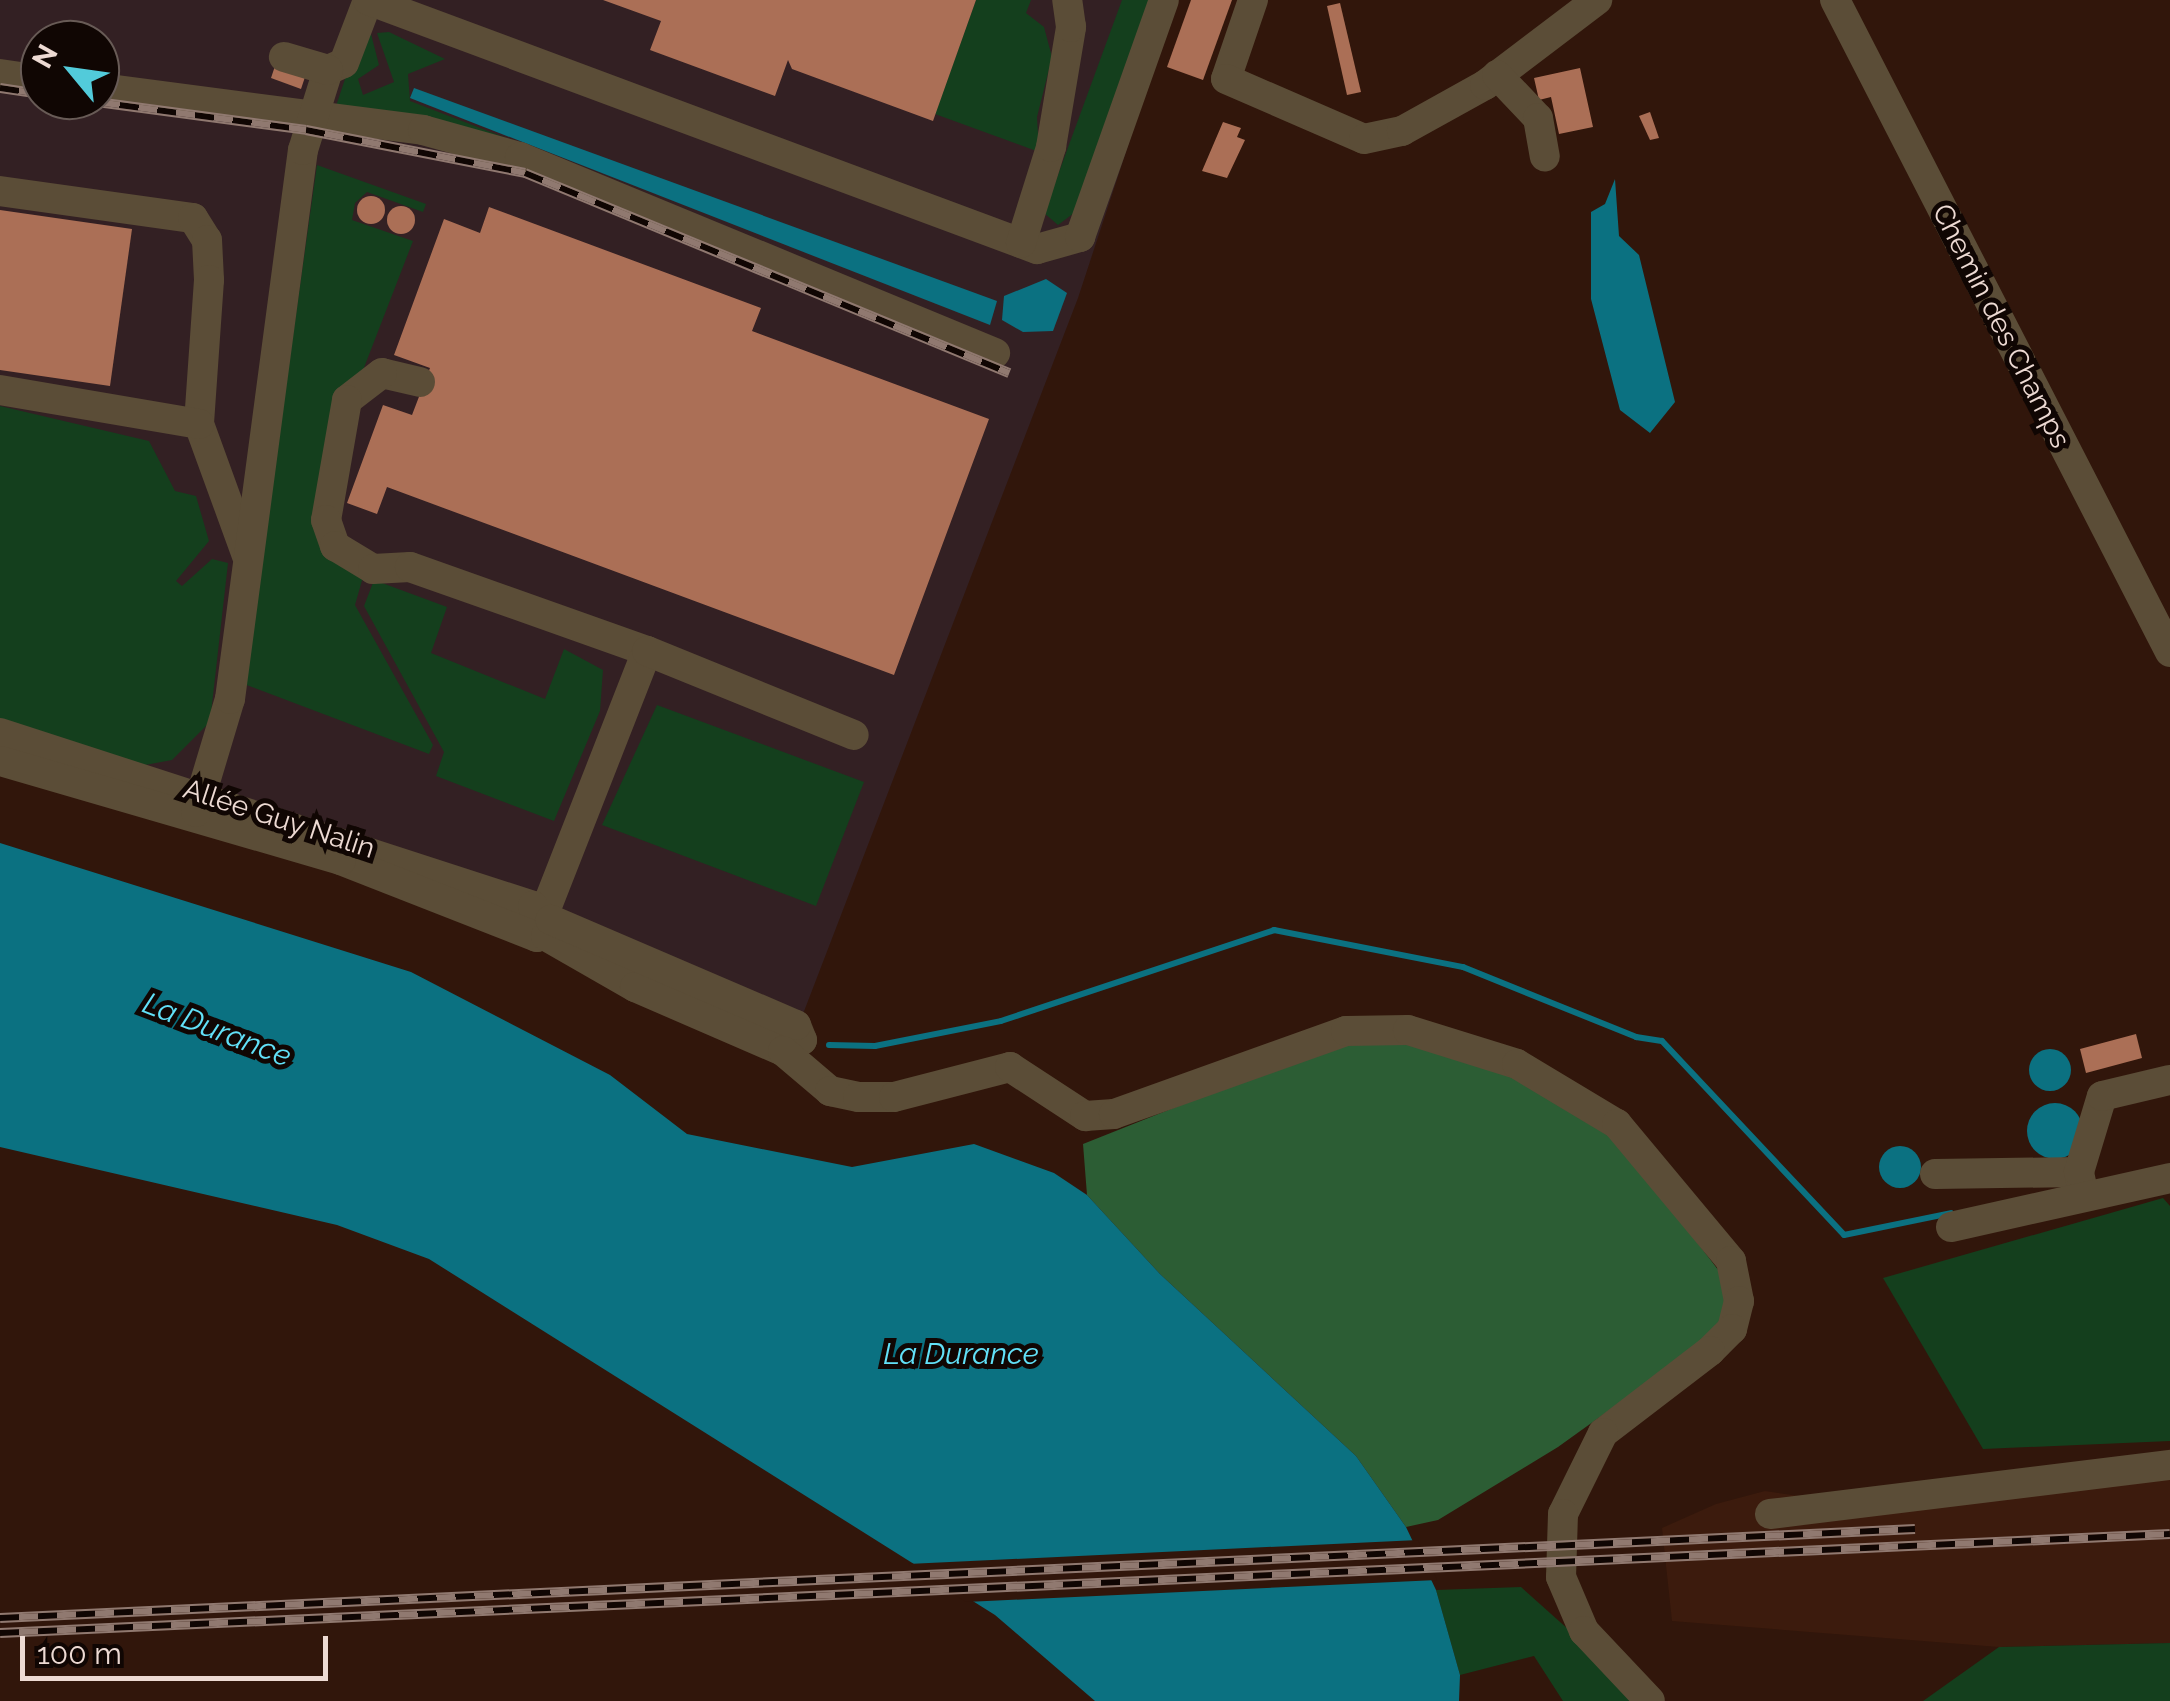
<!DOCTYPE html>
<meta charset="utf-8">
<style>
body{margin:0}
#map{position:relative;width:2170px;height:1701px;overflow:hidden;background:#31160b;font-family:Raleway,sans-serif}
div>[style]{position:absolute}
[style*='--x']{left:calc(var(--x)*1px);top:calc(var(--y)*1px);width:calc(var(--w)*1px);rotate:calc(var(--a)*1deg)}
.industrial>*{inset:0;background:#332023}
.built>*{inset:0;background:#3c1b0d}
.green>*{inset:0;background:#143f1d}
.forest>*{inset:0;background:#2c5d34}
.water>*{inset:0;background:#0b7181}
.round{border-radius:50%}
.pier>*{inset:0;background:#31160b}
.stream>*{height:6px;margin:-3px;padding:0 3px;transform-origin:3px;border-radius:3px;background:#0b7181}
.building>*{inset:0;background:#ab6f56}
.minor>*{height:30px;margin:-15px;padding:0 15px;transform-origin:15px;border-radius:15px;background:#5b4d37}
.rail>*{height:10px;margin-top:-5px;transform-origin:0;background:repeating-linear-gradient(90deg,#100603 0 19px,#907970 0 38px);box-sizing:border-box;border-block:2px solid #907970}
span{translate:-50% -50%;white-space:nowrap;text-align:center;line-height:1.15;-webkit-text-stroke:10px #100603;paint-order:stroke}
.street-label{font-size:28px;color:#eddad3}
.water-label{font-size:30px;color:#62e1f8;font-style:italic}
.north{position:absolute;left:20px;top:20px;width:100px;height:100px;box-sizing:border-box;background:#100603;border:2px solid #685b56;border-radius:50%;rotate:299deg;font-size:28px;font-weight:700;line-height:40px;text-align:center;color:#eddad3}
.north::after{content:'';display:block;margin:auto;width:35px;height:45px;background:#52cbda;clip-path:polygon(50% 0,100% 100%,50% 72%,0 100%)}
.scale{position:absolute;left:20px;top:1636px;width:308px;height:45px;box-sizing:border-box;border:5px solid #eddad3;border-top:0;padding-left:12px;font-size:30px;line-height:35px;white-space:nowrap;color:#eddad3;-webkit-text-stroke:8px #100603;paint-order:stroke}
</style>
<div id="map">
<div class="industrial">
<i style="clip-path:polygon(evenodd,0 0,1176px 0,1078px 298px,803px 1014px,0 744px,0 0,40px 40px,100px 40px,100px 100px,40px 100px,40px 40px)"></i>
</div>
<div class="built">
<i style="clip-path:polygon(2170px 1473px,2170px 1643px,1999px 1647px,1672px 1621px,1662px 1528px,1716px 1504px,1765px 1491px,1813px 1498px)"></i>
</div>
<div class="green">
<i style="clip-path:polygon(976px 0,1031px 0,1026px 13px,1044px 27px,1052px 57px,1037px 117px,1039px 152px,935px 114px)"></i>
<i style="clip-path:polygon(1122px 0,1152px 0,1074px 213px,1058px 225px,1044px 213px)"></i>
<i style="clip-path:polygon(389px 32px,445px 59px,408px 74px,410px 101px,514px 141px,335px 109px,358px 40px,371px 34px,379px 65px,358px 79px,363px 95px,394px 82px,377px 33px)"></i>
<i style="clip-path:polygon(317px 165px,426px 204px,423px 212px,367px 192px,355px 203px,352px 220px,413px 241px,319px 484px,363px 577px,355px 605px,433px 745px,429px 754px,244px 684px)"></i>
<i style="clip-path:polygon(0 406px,149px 441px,175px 491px,196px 496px,209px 541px,176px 581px,182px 586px,212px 559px,228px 563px,210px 722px,172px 760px,145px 765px,0 725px)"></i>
<i style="clip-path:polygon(374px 580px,447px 607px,431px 653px,545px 699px,564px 649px,603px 670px,600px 711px,554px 821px,436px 776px,444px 752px,364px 606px)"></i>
<i style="clip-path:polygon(657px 705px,864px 782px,816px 906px,602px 825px)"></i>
<i style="clip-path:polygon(2163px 1198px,2170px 1206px,2170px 1441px,1983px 1449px,1883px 1278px)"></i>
<i style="clip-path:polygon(1521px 1587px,1569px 1630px,1636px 1701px,1563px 1701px,1534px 1656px,1460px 1675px,1436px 1590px)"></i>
<i style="clip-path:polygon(2170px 1643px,2170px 1701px,1923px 1701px,1999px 1647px)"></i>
</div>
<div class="forest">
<i style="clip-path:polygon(1402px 1037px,1507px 1071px,1617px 1138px,1719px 1271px,1728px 1313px,1707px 1340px,1558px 1447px,1438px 1520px,1406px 1527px,1356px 1456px,1160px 1274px,1087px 1195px,1083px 1144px,1322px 1049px)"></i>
</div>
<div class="water">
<i style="clip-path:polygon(414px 88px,997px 301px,990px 325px,410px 98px)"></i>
<i style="clip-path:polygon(1615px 179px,1619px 236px,1639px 255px,1675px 402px,1650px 433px,1620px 410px,1591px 299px,1591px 212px,1605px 204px)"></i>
<i style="clip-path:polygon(1046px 279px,1067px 293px,1053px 331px,1023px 332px,1002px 320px,1004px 296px)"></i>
<i style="clip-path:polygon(0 843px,411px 972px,610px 1075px,687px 1134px,852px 1167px,974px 1144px,1054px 1173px,1087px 1195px,1160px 1274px,1356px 1456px,1406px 1527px,1436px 1590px,1460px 1675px,1459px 1701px,1095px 1701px,995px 1615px,429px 1259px,337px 1225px,0 1147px)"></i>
<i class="round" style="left:2029px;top:1049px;width:42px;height:42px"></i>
<i class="round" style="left:2027px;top:1103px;width:56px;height:56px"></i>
<i class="round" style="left:1879px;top:1146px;width:42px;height:42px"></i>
</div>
<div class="pier">
<i style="clip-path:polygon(1418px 1540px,1437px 1580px,966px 1602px,908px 1564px)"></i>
</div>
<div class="stream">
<i style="--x:829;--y:1045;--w:46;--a:1.2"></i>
<i style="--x:875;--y:1046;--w:128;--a:-11.2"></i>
<i style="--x:1001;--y:1021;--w:288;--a:-18.4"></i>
<i style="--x:1274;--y:930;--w:193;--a:11.1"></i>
<i style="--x:1463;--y:967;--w:187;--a:22"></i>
<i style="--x:1636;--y:1037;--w:26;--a:9"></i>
<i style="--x:1662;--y:1041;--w:266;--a:46.8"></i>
<i style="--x:1844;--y:1235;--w:109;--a:-11.6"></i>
</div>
<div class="building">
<i style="clip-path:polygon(603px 0,976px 0,933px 121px,792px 69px,788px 60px,775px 96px,650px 50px,661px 21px)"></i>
<i style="clip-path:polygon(1191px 0,1232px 0,1203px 80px,1167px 67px)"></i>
<i style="clip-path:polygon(1340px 3px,1361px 92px,1347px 95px,1327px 6px)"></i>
<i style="clip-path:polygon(275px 66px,305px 77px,301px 89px,271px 78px)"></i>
<i style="clip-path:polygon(1580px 68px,1593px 127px,1559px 134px,1551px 97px,1539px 100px,1534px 78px)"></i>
<i style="clip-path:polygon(1650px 112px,1659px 138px,1650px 140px,1639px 116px)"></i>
<i style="clip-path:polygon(1223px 122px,1241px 128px,1237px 137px,1245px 140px,1227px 178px,1202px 171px)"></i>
<i class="round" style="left:357px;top:196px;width:28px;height:28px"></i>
<i class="round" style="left:387px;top:206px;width:28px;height:28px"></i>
<i style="clip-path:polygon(489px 207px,761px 308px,752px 331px,989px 419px,894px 675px,387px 487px,377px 514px,347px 503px,383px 405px,412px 415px,430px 368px,394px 355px,444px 219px,480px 233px)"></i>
<i style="clip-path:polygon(0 210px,132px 229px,110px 386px,0 370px)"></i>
<i style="clip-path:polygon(2136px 1034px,2142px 1058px,2086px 1073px,2080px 1049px)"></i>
</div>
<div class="minor">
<i style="--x:1253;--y:0;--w:83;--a:108.9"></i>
<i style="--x:1226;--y:79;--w:150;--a:23.5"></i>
<i style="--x:1364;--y:139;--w:39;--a:-12"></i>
<i style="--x:1402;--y:131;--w:95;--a:-29"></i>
<i style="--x:1485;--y:85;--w:141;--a:-37.2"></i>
<i style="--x:1835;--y:0;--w:733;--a:62.81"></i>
<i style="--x:328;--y:70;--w:17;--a:-24"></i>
<i style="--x:344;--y:63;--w:67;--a:-69.1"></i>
<i style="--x:368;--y:0;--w:714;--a:20.42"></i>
<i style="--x:1037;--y:249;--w:45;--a:-15.6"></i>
<i style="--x:1080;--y:237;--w:251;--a:-70.5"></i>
<i style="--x:0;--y:74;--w:40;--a:8.5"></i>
<i style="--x:1497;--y:75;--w:59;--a:46.4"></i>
<i style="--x:1538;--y:118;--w:39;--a:80"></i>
<i style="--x:100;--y:88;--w:326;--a:7.4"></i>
<i style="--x:423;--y:130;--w:101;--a:15.6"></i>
<i style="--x:520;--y:157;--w:514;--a:22.42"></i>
<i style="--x:0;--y:191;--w:195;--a:8"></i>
<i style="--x:193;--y:218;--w:26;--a:58"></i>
<i style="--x:207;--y:240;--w:40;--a:87.1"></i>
<i style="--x:209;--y:280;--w:144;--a:94"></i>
<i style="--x:199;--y:424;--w:140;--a:70"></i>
<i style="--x:1021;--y:243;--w:101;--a:-72.6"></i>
<i style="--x:1051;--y:147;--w:122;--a:-80.5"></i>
<i style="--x:1071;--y:27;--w:27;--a:-98"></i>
<i style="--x:420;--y:382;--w:39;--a:-167"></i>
<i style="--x:382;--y:373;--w:44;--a:142.4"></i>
<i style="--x:347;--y:400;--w:122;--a:99.9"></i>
<i style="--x:326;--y:520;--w:28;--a:71"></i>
<i style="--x:335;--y:546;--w:44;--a:31.2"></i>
<i style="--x:373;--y:569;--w:37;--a:-3"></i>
<i style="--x:410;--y:567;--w:251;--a:19.5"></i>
<i style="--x:647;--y:651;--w:279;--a:111.4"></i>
<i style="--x:0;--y:390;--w:202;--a:9.7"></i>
<i style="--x:647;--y:651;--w:223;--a:22.1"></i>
<i style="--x:0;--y:733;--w:560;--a:17.98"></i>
<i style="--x:533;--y:906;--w:30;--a:50"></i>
<i style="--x:552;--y:929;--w:17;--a:152"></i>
<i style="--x:537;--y:937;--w:211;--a:-158.6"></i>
<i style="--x:341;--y:860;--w:355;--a:-163.8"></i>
<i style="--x:196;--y:812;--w:118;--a:-73.3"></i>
<i style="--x:230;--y:699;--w:554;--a:-82.43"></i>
<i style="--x:303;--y:150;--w:84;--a:-72.6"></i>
<i style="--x:328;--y:70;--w:46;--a:-163.5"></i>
<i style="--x:546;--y:936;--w:103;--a:29.8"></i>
<i style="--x:635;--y:987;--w:161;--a:23.4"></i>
<i style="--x:783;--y:1051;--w:22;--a:-30"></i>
<i style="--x:802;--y:1040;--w:16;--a:-112"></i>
<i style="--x:796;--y:1025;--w:267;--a:-156.8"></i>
<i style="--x:783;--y:1051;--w:62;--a:40.4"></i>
<i style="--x:830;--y:1091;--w:29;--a:12"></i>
<i style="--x:858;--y:1097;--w:36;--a:0"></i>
<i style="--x:894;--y:1097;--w:120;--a:-14.5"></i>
<i style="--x:1010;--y:1067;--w:90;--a:33.2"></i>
<i style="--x:1085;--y:1116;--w:29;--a:-4"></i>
<i style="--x:1114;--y:1114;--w:246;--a:-19.7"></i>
<i style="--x:1346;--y:1031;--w:62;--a:-0.9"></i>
<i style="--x:1408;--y:1030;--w:114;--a:17.3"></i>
<i style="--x:1517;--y:1064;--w:117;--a:31"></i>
<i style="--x:1617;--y:1124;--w:178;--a:50.2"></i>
<i style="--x:1731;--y:1261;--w:41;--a:78.7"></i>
<i style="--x:1739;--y:1301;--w:29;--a:104"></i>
<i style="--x:1732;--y:1329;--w:31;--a:135"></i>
<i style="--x:1710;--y:1351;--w:135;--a:142.5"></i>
<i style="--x:1603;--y:1433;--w:90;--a:116.3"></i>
<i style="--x:1563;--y:1514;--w:63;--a:91.8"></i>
<i style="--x:1561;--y:1577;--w:59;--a:66.9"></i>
<i style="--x:1584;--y:1631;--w:96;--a:46.7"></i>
<i style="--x:1935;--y:1174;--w:144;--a:-0.8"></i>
<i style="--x:2084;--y:1196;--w:25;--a:-102"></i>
<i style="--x:2079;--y:1172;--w:79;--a:-73.2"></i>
<i style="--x:2102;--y:1096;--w:69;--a:-13.4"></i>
<i style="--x:1951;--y:1227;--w:224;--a:-12.6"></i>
<i style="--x:1770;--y:1514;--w:403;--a:-7"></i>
</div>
<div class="rail">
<i style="--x:0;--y:88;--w:40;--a:8.5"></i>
<i style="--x:82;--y:100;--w:226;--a:7.6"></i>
<i style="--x:306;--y:130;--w:223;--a:11.1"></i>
<i style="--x:525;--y:173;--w:524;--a:22.45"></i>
<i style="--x:0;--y:1618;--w:1917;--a:-2.66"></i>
<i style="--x:0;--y:1633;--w:2172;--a:-2.61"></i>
</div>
<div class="street-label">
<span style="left:2001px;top:326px;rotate:63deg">Chemin des Champs</span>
<span style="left:279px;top:819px;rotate:18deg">Allée Guy Nalin</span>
</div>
<div class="water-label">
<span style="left:217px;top:1030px;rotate:21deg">La Durance</span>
<span style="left:961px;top:1354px">La Durance</span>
</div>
<div class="north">N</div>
<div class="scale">100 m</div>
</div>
